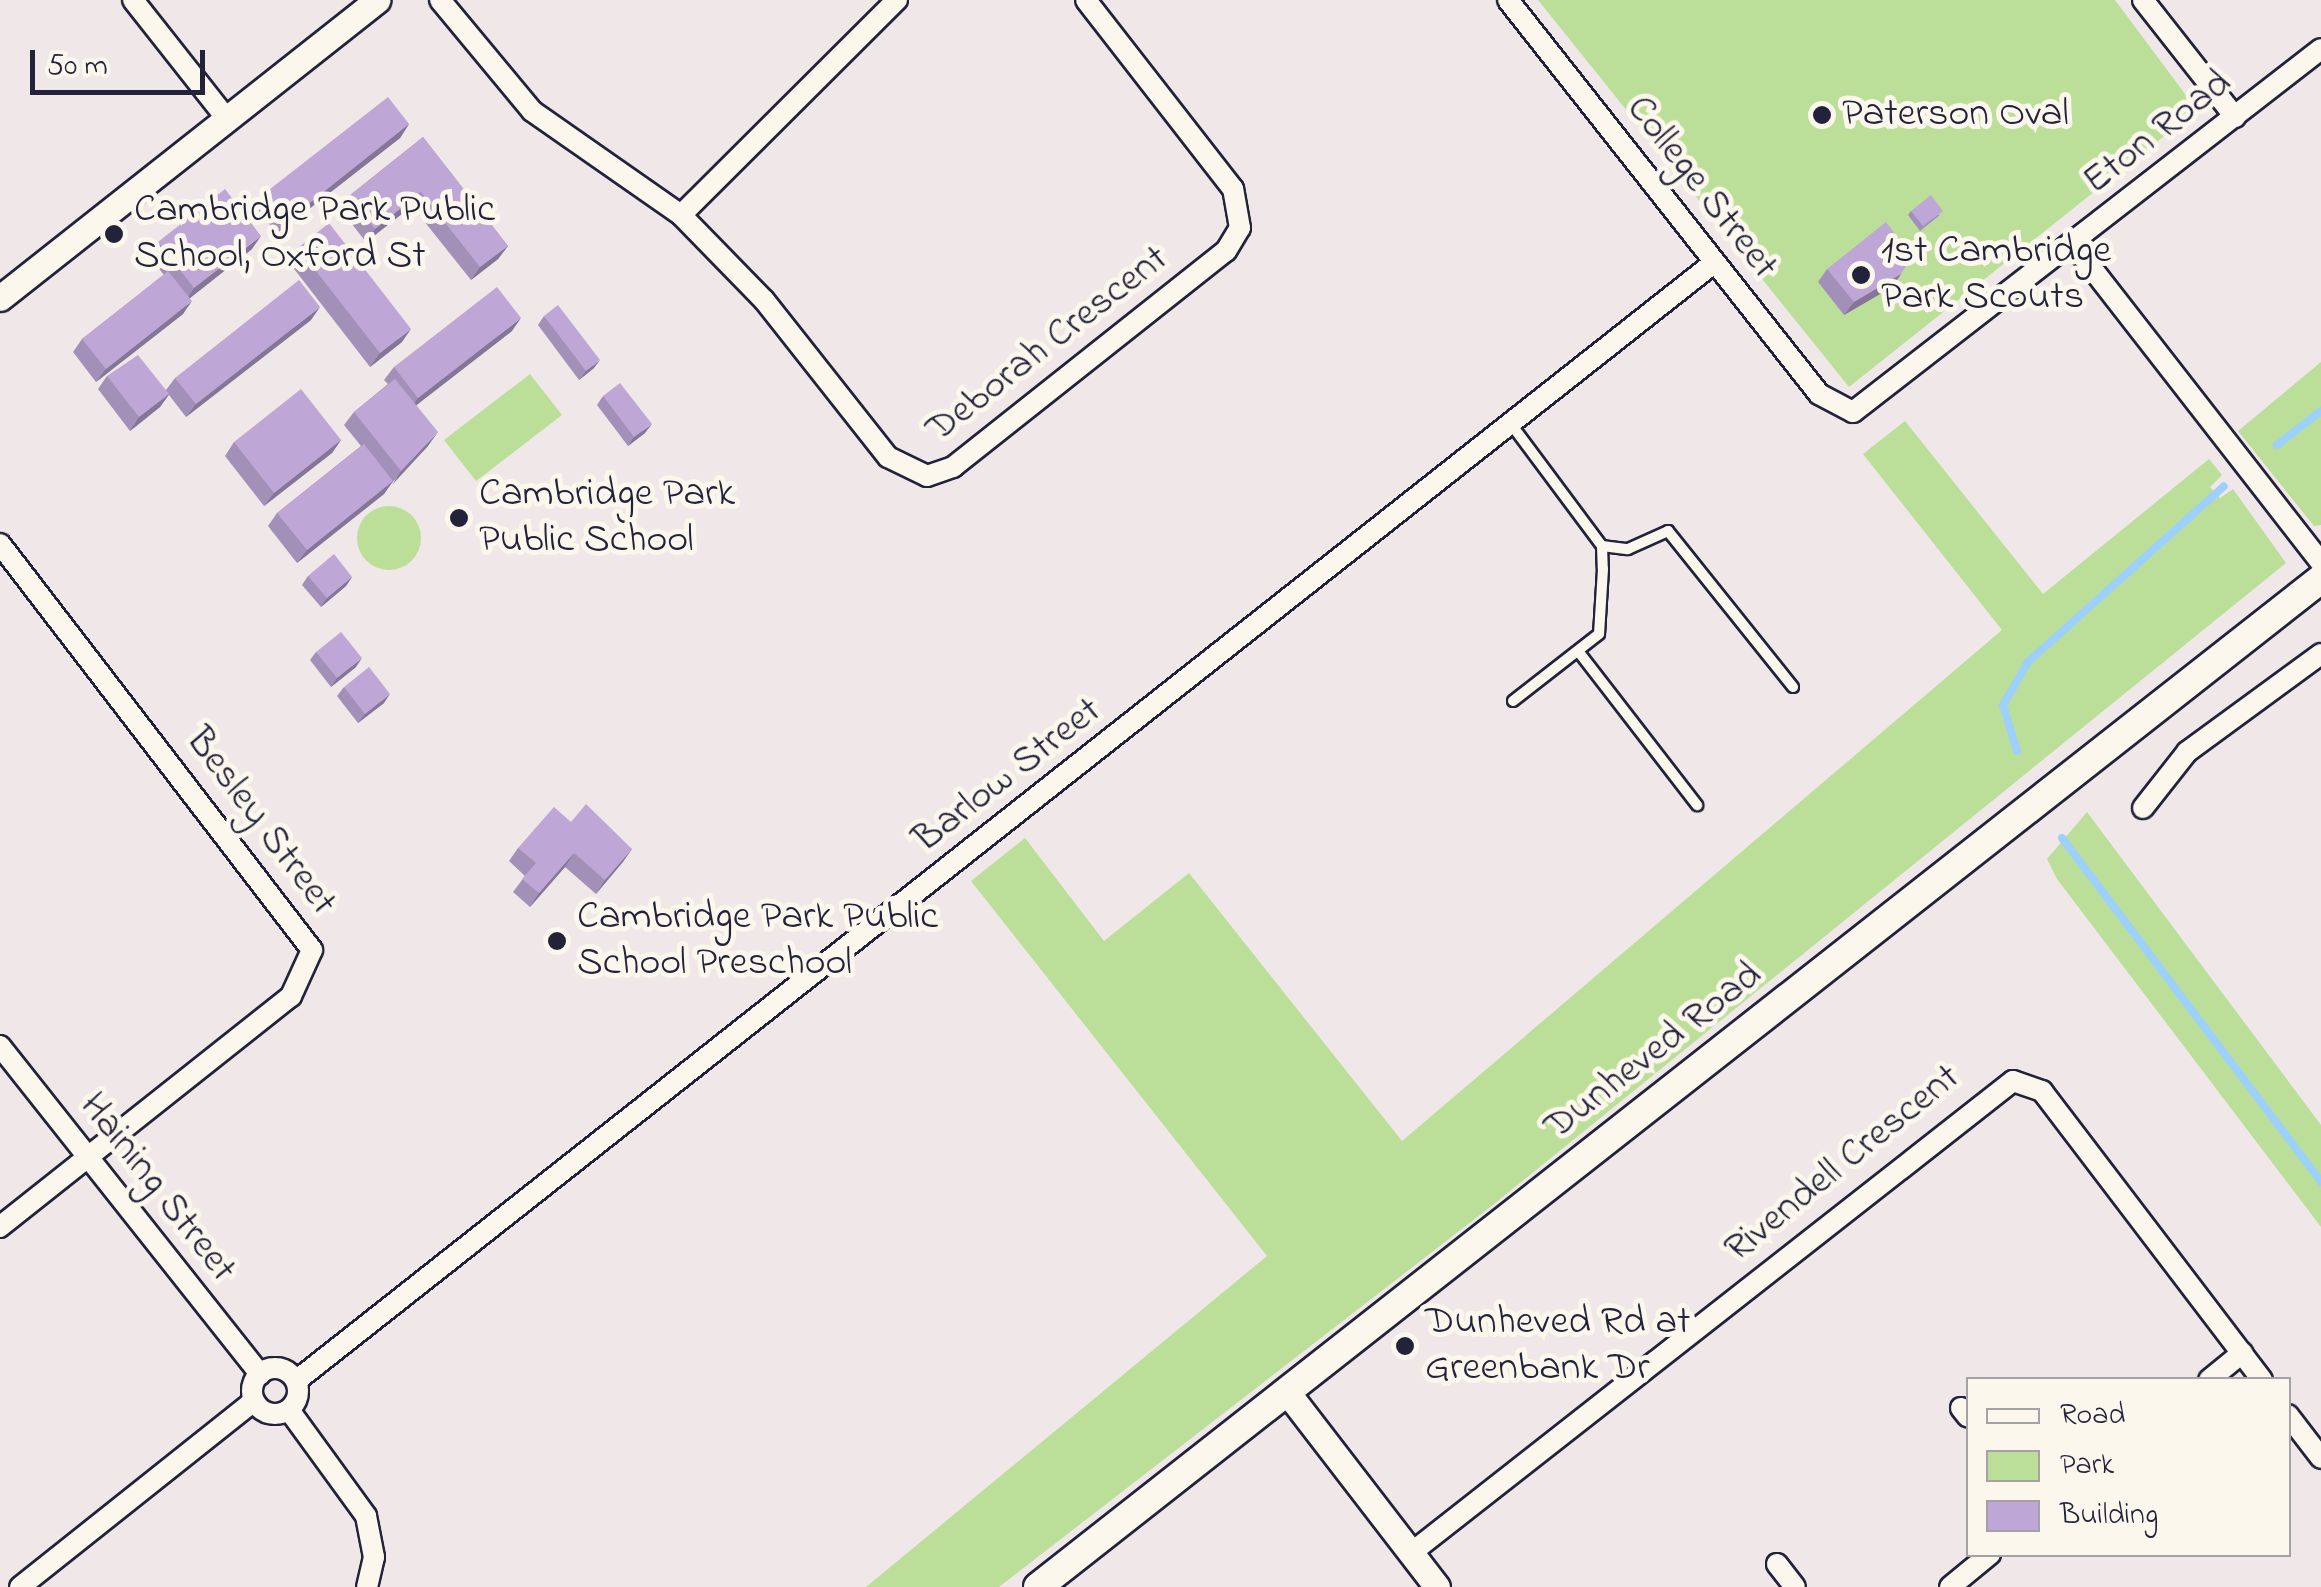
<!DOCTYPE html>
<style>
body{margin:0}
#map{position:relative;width:2321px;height:1587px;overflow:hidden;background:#efe7e8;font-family:"Indie Flower",sans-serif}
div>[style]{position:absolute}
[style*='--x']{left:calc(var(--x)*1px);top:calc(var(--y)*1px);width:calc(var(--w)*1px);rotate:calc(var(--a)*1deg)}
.green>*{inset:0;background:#bbdf99}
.round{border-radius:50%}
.stream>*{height:8px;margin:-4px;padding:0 4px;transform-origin:4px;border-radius:4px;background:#9dd0fb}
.roads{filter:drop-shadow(2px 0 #22223b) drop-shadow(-2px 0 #22223b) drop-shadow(0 2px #22223b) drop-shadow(0 -2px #22223b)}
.service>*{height:10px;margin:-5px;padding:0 5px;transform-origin:5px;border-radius:5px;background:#fbf7ec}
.minor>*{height:20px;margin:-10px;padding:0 10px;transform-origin:10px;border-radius:10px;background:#fbf7ec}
.minor>.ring{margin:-10px;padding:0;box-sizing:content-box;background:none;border:20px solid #fbf7ec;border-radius:50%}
.tertiary>*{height:25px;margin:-12.5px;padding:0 12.5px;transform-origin:12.5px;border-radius:12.5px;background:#fbf7ec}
.secondary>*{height:28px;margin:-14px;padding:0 14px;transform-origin:14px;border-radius:14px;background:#fbf7ec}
.wall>*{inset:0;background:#a390b8}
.shaded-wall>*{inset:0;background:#857596}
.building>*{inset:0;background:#bea7d6}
.dots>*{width:28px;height:28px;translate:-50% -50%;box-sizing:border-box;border:5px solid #fbf7ec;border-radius:50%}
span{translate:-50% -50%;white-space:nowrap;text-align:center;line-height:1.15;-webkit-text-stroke:10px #fbf7ec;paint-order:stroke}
.poi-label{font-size:40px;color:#22223b}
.left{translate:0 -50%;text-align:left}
.street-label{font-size:40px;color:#22223b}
.legend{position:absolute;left:1966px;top:1377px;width:325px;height:180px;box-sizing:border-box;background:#fbf7ec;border:2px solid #a4a2a5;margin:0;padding:12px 18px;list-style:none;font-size:30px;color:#22223b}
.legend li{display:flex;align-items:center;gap:20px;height:50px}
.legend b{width:50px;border:2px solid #a4a2a5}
.scale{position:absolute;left:30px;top:50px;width:175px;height:45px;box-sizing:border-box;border:5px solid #22223b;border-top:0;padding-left:12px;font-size:30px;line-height:35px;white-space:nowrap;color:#22223b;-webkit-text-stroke:8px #fbf7ec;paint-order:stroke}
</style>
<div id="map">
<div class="green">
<i style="clip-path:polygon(1538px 0,2115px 0,2197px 110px,1849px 387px)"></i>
<i style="clip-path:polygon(2321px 362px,2321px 525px,2314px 526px,2238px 431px)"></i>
<i style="clip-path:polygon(530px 374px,562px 415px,476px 481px,444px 440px)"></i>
<i style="clip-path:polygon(1905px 421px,2043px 594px,2209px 459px,2222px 475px,2210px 487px,2220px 498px,2233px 489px,2286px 563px,1494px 1204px,999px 1587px,866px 1587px,1267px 1256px,971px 881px,1025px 838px,1104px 941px,1189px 873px,1402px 1141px,2002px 630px,1863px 454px)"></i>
<i class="round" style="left:357px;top:506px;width:64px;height:64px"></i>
<i style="clip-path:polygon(2087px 812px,2321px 1125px,2321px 1227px,2057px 879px,2047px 859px)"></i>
</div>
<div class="stream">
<i style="--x:2277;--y:445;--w:56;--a:-37.7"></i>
<i style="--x:2017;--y:751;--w:48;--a:-106.9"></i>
<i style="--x:2003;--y:705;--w:50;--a:-59.8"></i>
<i style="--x:2028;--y:662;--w:263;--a:-41.9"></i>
<i style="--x:2062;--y:838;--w:431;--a:53"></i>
</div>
<div class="roads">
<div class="service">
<i style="--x:1511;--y:424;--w:152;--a:53.3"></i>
<i style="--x:1602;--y:546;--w:23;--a:88"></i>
<i style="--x:1603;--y:569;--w:65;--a:93.5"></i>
<i style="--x:1599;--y:634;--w:109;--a:142.1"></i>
<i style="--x:1602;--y:546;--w:26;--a:7"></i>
<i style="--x:1628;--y:549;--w:44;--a:-24.2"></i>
<i style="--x:1668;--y:531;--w:200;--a:51.3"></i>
<i style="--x:1578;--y:651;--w:195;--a:52.3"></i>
</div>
<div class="minor">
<i style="--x:133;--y:0;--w:152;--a:51.7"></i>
<i style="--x:440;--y:0;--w:144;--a:50.3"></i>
<i style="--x:532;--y:111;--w:182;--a:34.9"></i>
<i style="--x:681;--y:215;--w:119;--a:45.7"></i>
<i style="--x:764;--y:300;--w:200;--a:51.7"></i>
<i style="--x:888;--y:457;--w:43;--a:26"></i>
<i style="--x:927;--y:476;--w:28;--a:-19"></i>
<i style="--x:953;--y:467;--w:348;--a:-38.4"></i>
<i style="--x:1226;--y:251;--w:27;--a:-59"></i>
<i style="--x:1240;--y:228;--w:40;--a:-100"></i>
<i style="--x:1233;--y:189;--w:239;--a:-127.9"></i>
<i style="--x:1508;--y:0;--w:502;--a:51.71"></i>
<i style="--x:1819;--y:394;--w:38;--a:28"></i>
<i style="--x:1853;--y:412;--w:592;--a:-37.8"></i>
<i style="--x:2143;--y:0;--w:149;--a:51.8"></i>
<i style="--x:681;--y:215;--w:305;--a:-44.9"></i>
<i style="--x:2073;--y:244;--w:403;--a:52.1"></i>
<i style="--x:0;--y:544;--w:512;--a:52.46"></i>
<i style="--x:312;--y:950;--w:51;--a:114.5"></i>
<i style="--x:291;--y:996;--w:372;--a:141.6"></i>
<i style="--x:2143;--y:808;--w:71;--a:-51.8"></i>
<i style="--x:2187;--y:752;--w:166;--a:-36.2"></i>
<i style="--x:0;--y:1046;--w:419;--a:51.6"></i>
<i class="ring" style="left:252px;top:1368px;width:26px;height:26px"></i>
<i style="--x:2209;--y:1380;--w:43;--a:-39.3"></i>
<i style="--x:296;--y:1381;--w:1807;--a:-38.26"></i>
<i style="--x:1961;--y:1408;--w:11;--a:52"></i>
<i style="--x:289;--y:1410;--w:131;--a:54"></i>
<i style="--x:366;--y:1516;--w:42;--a:79"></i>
<i style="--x:374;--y:1557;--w:31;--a:103"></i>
<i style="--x:2288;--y:1415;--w:54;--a:52.5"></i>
<i style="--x:1411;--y:1553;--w:765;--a:-38.1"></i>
<i style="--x:2013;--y:1081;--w:31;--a:19"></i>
<i style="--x:2042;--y:1091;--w:363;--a:52.7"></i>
<i style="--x:1777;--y:1564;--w:29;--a:52"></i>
<i style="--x:20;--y:1587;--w:299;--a:-38.5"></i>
<i style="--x:1950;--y:1587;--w:52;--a:-39.5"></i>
</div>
<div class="tertiary">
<i style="--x:0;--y:298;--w:481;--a:-38.3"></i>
<i style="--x:1287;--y:1392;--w:246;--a:52.4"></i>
</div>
<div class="secondary">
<i style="--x:1038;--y:1587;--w:1632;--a:-38.16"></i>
</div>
</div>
<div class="wall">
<i style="clip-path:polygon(409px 124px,400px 138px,277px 234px,256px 207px,265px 193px)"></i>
<i style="clip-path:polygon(423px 137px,508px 246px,498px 259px,471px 280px,412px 206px,366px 242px,340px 209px,349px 196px)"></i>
<i style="clip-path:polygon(1911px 211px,1940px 215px,1920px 231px,1908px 215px)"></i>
<i style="clip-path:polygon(158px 242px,252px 249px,190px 298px,183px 314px,96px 382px,73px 352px,82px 339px,164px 275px,149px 256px)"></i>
<i style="clip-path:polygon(298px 248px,402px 342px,370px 367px,288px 261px)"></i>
<i style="clip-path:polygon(1827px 269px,1901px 274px,1892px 287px,1844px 315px,1818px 282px)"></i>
<i style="clip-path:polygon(544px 316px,594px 368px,579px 380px,538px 325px)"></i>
<i style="clip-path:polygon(311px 320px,186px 417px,169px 395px,160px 407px,130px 431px,98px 389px,107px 376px,166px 390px,175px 378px)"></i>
<i style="clip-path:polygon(512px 331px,416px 405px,428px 446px,391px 484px,384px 494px,297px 563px,268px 526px,277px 513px,361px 446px,344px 425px,354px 412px,388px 384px,384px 380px,394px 367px)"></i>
<i style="clip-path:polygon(603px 396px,645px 433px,628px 446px,597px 405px)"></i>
<i style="clip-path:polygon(341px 440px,332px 453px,264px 506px,225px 456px,234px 442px)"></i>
<i style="clip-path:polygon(308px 576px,352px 577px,346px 586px,321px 607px,302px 585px)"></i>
<i style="clip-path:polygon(316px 652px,356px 667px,331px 687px,310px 660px)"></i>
<i style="clip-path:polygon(344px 687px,384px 703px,358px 723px,337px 696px)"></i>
<i style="clip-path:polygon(571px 822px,632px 849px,596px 894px,565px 867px,530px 907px,513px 892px,525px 876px,509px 861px,518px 848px)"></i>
</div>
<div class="shaded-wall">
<i style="clip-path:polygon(409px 124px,400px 138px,277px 234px,287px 221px)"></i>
<i style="clip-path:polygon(421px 192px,412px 206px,366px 242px,375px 229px)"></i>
<i style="clip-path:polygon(261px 236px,252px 249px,185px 302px,194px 288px)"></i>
<i style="clip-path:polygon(508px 246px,498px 259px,471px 280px,480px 267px)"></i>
<i style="clip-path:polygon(1901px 274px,1892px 287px,1844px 315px,1854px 302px)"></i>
<i style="clip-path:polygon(192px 301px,183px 314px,96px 382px,106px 369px)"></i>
<i style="clip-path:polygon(320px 307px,311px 320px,186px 417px,196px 404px)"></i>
<i style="clip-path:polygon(521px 318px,512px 331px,409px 411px,418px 398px)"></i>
<i style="clip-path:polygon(411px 329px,402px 342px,370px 367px,380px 353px)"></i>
<i style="clip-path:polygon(600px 360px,594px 368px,579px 380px,586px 371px)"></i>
<i style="clip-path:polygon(169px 394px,160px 407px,130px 431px,139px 417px)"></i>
<i style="clip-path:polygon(652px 424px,645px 433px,628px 446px,634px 437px)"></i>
<i style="clip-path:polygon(438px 432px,428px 446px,392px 485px,401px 471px)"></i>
<i style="clip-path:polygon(341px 440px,332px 453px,264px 506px,274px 493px)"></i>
<i style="clip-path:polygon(393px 481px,384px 494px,297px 563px,307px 550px)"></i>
<i style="clip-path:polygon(352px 577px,346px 586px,321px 607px,327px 598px)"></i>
<i style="clip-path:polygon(362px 658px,356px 667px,331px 687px,337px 678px)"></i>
<i style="clip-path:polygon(390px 694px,384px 703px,358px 723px,365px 714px)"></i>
<i style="clip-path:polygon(632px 849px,623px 862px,596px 894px,605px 880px)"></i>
<i style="clip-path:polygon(574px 853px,565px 867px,530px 907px,539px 893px)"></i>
</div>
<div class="building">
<i style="clip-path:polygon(388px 97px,409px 124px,287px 221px,265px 193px)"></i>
<i style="clip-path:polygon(423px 137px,508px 246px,480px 267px,421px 192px,375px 229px,349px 196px)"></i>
<i style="clip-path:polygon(225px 189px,261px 236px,194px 288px,158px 242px)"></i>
<i style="clip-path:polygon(1931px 195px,1943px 211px,1923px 226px,1911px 211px)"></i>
<i style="clip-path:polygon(1886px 222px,1912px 256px,1901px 274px,1854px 302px,1827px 269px)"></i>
<i style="clip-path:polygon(329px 223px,411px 329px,380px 353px,298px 248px)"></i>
<i style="clip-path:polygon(168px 271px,192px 301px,106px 369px,82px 339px)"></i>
<i style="clip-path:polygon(299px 280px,320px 307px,196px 404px,175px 378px)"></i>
<i style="clip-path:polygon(497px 287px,521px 318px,418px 398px,394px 367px)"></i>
<i style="clip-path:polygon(558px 305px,600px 360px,586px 371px,544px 316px)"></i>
<i style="clip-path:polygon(138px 355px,169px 394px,139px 417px,107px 376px)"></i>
<i style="clip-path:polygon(395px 379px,438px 432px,401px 471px,354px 412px)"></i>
<i style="clip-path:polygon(620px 383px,652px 424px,634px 437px,603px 396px)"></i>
<i style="clip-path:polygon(301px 389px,341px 440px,274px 493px,234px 442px)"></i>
<i style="clip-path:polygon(364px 444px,393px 481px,307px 550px,277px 513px)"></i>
<i style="clip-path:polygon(334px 554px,352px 577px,327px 598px,308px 576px)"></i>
<i style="clip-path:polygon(341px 632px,362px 658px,337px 678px,316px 652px)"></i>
<i style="clip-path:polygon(369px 667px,390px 694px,365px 714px,344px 687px)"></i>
<i style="clip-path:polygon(586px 804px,632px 849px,605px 880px,574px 853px,539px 893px,522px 879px,536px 863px,518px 848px,554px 807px,571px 822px)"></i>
</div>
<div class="dots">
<i style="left:1822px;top:115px;background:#22223b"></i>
<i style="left:114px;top:234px;background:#22223b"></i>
<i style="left:1861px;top:275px;background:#22223b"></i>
<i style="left:459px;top:518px;background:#22223b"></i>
<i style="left:557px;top:941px;background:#22223b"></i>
<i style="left:1405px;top:1346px;background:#22223b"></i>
</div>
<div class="poi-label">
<span class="left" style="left:1842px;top:115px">Paterson Oval</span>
<span class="left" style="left:134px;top:234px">Cambridge Park Public<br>School, Oxford St</span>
<span class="left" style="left:1881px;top:275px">1st Cambridge<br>Park Scouts</span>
<span class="left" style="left:479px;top:518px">Cambridge Park<br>Public School</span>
<span class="left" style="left:577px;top:941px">Cambridge Park Public<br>School Preschool</span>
<span class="left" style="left:1425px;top:1346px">Dunheved Rd at<br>Greenbank Dr</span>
</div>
<div class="street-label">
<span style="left:2158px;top:133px;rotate:-38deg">Eton Road</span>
<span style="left:1701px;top:188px;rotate:52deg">College Street</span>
<span style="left:1048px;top:345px;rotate:-38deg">Deborah Crescent</span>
<span style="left:1008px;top:776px;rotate:-38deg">Barlow Street</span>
<span style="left:260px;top:822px;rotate:53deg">Besley Street</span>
<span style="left:1654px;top:1052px;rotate:-38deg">Dunheved Road</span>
<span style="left:1843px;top:1164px;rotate:-39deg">Rivendell Crescent</span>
<span style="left:157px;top:1188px;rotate:52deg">Haining Street</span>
</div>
<ul class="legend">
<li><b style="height:12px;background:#fbf7ec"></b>Road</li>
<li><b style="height:28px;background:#bbdf99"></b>Park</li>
<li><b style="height:28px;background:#bea7d6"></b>Building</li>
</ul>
<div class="scale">50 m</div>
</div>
